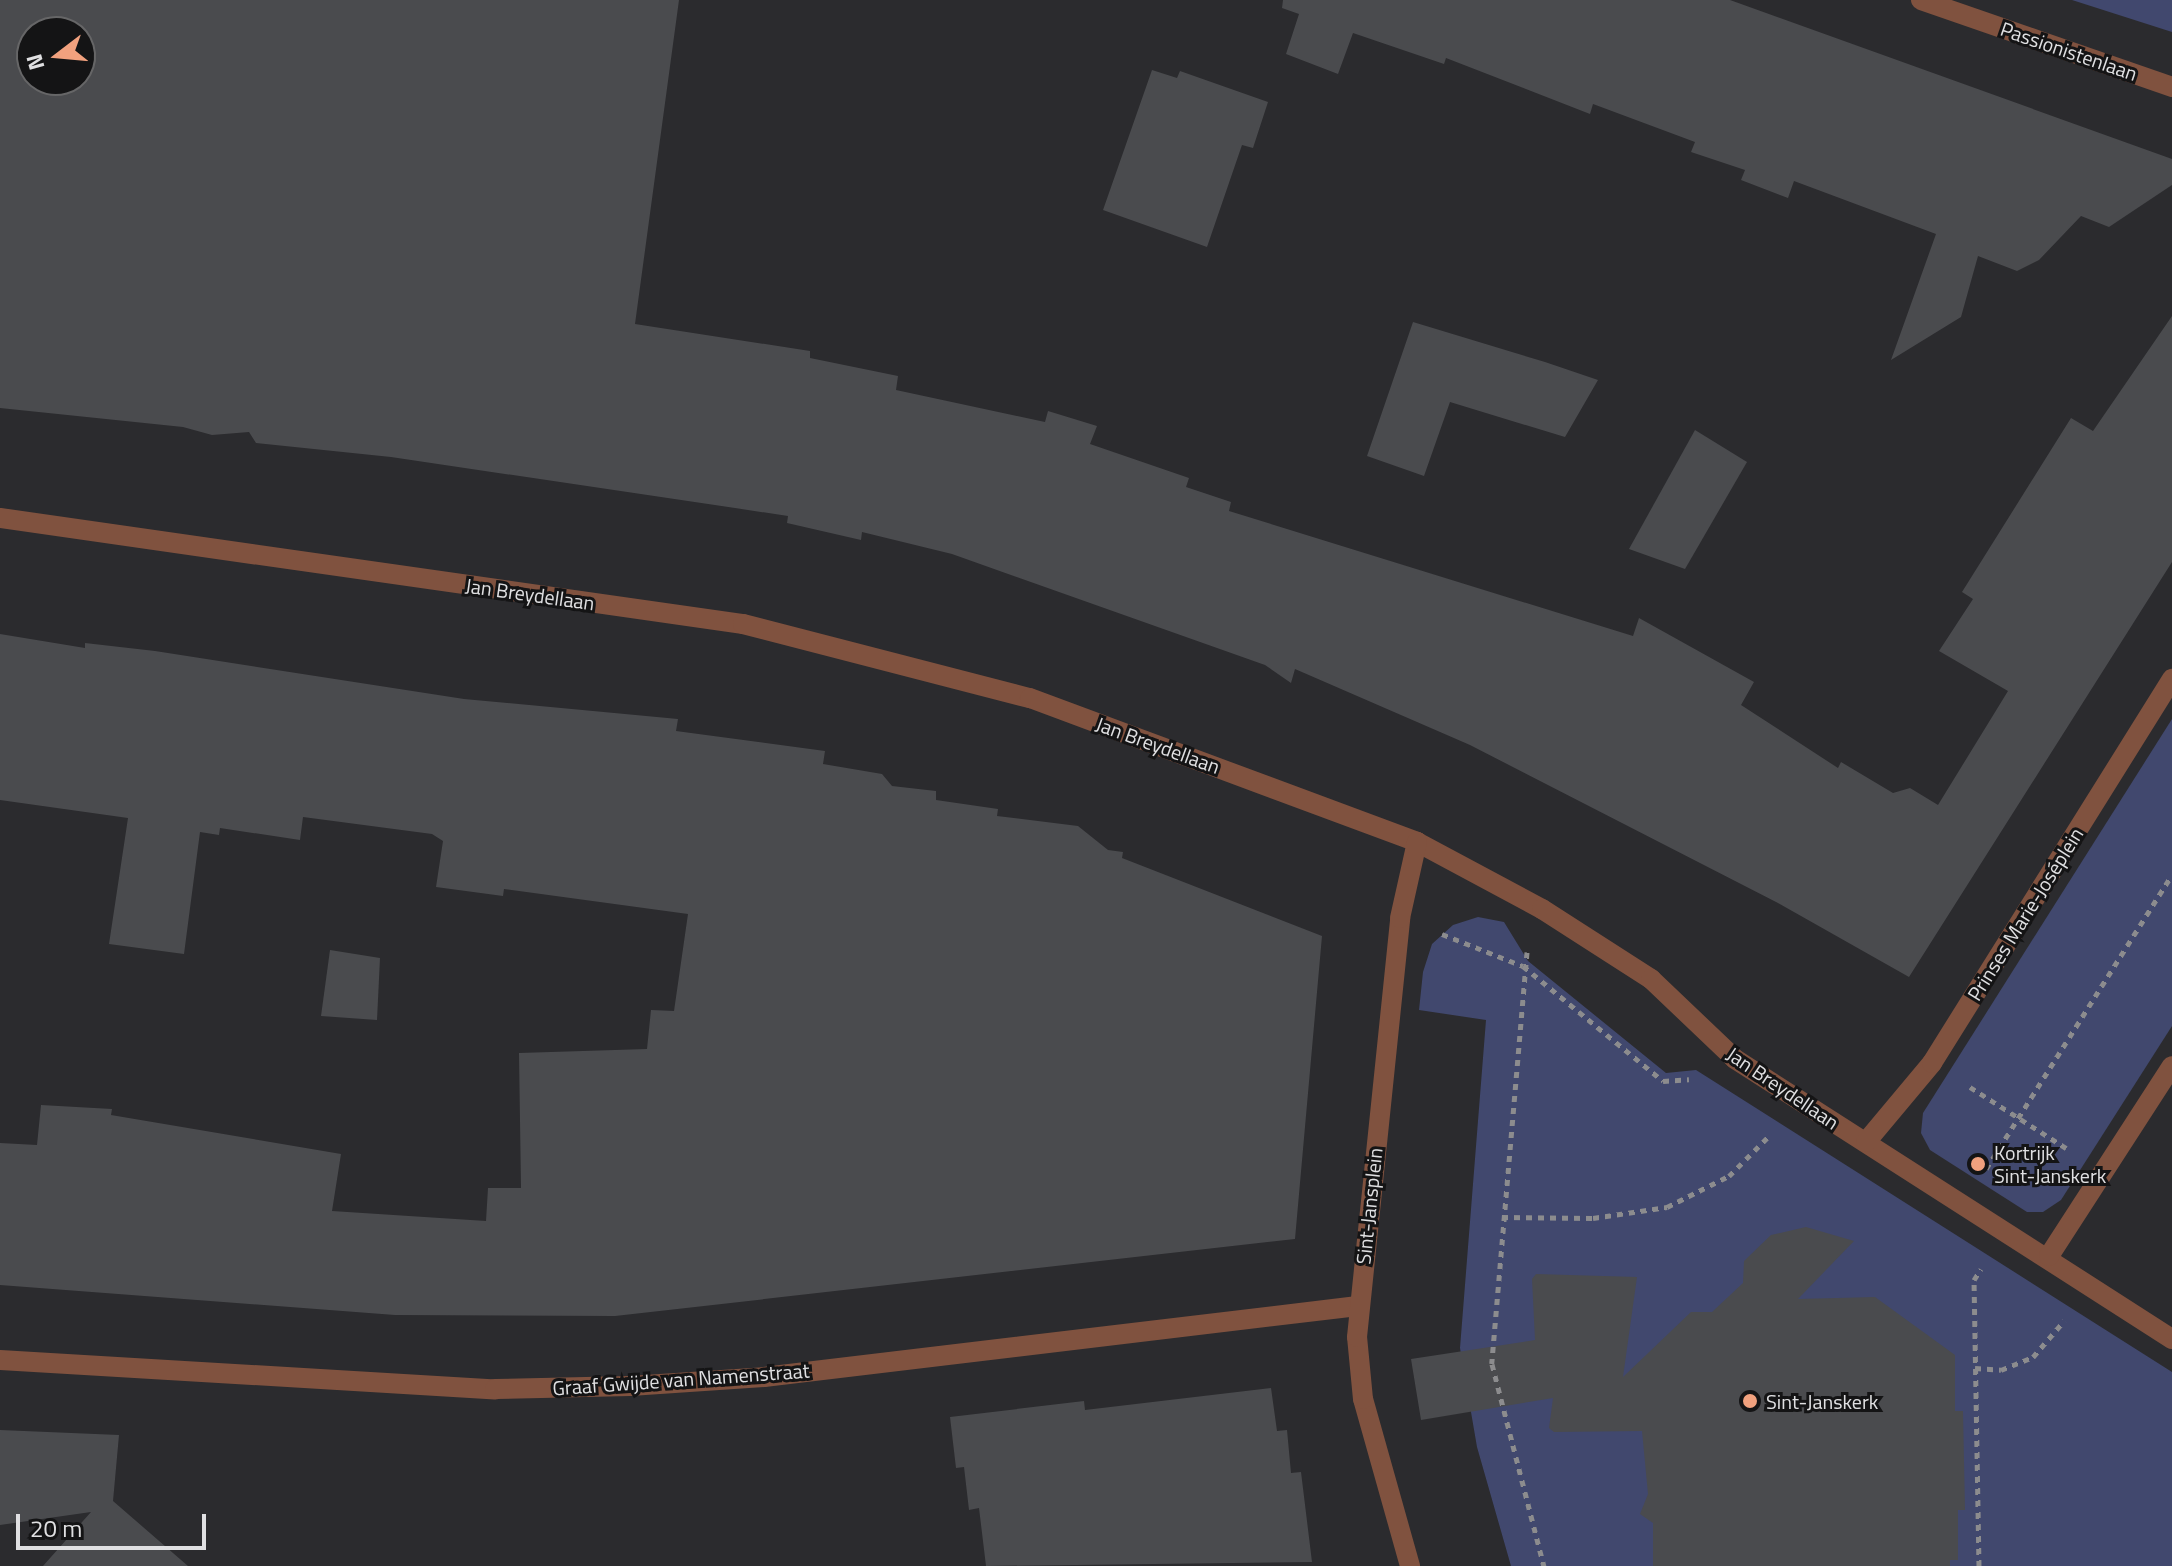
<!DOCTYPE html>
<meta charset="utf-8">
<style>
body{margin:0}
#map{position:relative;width:2172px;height:1566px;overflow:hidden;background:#2b2b2e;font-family:"Titillium Web",sans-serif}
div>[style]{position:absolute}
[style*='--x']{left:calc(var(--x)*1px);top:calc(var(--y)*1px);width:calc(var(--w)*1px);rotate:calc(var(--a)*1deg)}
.green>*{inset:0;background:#41486e}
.building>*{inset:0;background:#4a4b4e}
.path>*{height:5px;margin-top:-2.5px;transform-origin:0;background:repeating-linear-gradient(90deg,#8c8c8e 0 6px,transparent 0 12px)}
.street>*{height:20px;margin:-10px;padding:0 10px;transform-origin:10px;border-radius:10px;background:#80523f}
.dots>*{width:22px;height:22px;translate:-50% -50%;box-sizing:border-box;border:4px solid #141415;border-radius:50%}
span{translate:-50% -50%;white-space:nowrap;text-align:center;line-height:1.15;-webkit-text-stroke:6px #141415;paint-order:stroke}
.street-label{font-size:20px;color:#e0e0e2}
.poi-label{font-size:20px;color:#e0e0e2}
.left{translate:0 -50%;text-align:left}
.north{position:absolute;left:16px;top:16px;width:80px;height:80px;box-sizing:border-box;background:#141415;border:2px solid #666667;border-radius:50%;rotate:254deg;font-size:22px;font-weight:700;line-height:32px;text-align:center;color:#e0e0e2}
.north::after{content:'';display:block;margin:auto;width:28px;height:36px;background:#f1a17e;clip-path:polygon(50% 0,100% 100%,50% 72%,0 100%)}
.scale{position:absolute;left:16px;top:1514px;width:190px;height:36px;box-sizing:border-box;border:4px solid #e0e0e2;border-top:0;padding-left:10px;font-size:24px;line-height:28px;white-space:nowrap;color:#e0e0e2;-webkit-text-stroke:6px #141415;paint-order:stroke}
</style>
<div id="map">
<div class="green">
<i style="clip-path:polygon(2072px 0,2172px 0,2172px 32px)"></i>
<i style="clip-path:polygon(2172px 719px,2172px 1026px,2061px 1200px,2043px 1212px,2027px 1212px,1930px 1150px,1921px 1133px,1923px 1113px)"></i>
<i style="clip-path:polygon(1478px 917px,1504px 922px,1528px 961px,1666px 1073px,1696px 1070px,2172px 1372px,2172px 1566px,1511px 1566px,1477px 1447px,1460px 1348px,1486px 1020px,1419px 1010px,1423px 972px,1432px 944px,1453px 925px)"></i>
</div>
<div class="building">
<i style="clip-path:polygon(evenodd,0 0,679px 0,635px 324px,810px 351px,810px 358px,898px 376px,896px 390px,1045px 422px,1048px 411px,1097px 426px,1090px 444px,1189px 478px,1186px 487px,1231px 502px,1229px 511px,1633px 636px,1639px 618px,1754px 682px,1741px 705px,1838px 768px,1841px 762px,1893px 793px,1910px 788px,1938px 805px,2008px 691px,1939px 651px,1973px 599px,1962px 592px,2071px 418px,2093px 431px,2172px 316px,2172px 562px,1909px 977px,1778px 903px,1470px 745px,1295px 669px,1291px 683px,1265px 665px,952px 554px,862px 532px,861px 540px,787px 523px,788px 516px,735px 508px,391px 457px,256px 443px,249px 432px,212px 435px,183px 427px,0 408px,0 0,32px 32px,80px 32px,80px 80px,32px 80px,32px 32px)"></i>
<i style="clip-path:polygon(1283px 0,1730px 0,2172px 159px,2172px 185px,2109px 227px,2081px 216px,2039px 260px,2017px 271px,1978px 256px,1961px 317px,1891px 360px,1936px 234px,1794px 181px,1788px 198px,1741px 180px,1745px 170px,1691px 152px,1695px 142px,1593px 104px,1590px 114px,1446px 58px,1444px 64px,1353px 33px,1338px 74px,1286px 54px,1299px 14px,1282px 8px)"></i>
<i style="clip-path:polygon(1152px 70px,1177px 78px,1180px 71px,1268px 102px,1253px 148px,1242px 145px,1207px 247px,1103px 210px)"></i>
<i style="clip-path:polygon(1413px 322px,1545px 362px,1598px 380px,1565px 437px,1450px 402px,1424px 476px,1367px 456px)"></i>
<i style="clip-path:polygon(1695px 430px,1747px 462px,1685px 569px,1629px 549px)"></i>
<i style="clip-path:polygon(0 634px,85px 648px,85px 643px,155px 651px,464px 699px,678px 719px,676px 731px,825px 751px,823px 764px,882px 774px,892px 786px,936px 791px,936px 800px,998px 809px,997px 816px,1078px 826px,1108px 850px,1123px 852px,1122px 858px,1322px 936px,1295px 1239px,615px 1316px,395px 1315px,0 1285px,0 1143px,37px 1145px,41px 1105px,112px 1109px,111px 1115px,341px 1154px,332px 1211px,486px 1221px,488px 1188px,521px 1188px,519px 1053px,647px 1049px,651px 1010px,674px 1011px,688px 914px,504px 889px,503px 896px,436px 887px,443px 841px,432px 834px,303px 817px,300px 840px,220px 828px,219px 835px,200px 832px,184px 954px,109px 944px,128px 818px,0 800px)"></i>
<i style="clip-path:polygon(330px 950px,380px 958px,377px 1020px,321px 1016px)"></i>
<i style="clip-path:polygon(1806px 1227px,1854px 1241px,1798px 1299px,1875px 1297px,1955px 1355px,1955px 1411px,1963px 1411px,1965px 1510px,1958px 1510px,1958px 1560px,1950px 1560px,1950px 1566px,1653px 1566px,1653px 1523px,1640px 1514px,1648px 1494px,1642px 1431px,1554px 1432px,1549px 1428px,1553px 1398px,1421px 1420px,1411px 1359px,1535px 1340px,1532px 1279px,1536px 1274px,1637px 1277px,1623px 1377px,1691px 1312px,1712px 1312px,1743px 1283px,1744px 1261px,1771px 1235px)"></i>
<i style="clip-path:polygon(1271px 1388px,1277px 1431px,1287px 1430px,1291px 1473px,1301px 1472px,1312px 1562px,986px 1566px,979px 1508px,969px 1510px,964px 1467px,956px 1468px,950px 1417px,1084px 1401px,1085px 1410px)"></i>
<i style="clip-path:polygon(0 1430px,119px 1435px,113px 1501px,188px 1566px,43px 1566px,91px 1512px,0 1525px)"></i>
</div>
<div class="path">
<i style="--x:1442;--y:934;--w:87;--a:21.6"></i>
<i style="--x:1523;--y:966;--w:181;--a:39.4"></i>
<i style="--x:1663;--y:1081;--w:26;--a:-4"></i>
<i style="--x:1527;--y:952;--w:413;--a:94.9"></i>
<i style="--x:1492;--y:1364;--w:209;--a:75.6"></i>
<i style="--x:1970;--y:1087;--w:114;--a:32.4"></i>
<i style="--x:1986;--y:1169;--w:348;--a:-57.7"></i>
<i style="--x:1502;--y:1217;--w:91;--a:0.6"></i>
<i style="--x:1593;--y:1218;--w:75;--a:-8.5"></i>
<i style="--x:1667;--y:1207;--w:69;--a:-26.6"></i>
<i style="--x:1729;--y:1176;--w:59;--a:-45"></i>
<i style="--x:1975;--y:1368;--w:26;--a:4"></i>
<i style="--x:2001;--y:1370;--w:35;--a:-22"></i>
<i style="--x:2033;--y:1357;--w:48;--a:-49.3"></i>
<i style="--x:1979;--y:1566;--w:286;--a:-91"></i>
<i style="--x:1974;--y:1280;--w:13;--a:-58"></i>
</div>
<div class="street">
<i style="--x:1921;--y:0;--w:266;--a:19.1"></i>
<i style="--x:0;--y:518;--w:751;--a:8.12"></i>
<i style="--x:743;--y:624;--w:296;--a:14.5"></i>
<i style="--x:1030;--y:698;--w:413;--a:20.4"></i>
<i style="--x:1417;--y:842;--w:142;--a:28.2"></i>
<i style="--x:1542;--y:909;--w:130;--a:32.7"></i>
<i style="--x:1651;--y:979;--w:116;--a:43.6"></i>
<i style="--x:1735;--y:1059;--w:519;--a:32.65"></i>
<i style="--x:1866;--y:1142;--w:103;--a:-50.1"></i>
<i style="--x:1932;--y:1063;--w:453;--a:-58"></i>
<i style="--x:2049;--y:1256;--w:226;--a:-57.1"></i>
<i style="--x:0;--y:1360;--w:496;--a:3.4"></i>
<i style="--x:495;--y:1389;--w:135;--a:-1.3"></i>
<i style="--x:630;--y:1386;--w:134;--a:-3.8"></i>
<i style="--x:764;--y:1377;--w:598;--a:-6.82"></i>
<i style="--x:1410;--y:1566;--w:173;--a:-105.7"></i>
<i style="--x:1363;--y:1399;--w:62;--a:-95.5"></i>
<i style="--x:1357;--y:1337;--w:421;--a:-84.1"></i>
<i style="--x:1400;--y:918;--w:78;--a:-77.4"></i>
</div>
<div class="dots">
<i style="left:1978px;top:1164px;background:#f1a17e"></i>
<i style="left:1750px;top:1401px;background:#f1a17e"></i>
</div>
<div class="street-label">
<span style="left:2069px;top:51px;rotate:19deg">Passionistenlaan</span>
<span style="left:530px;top:594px;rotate:8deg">Jan Breydellaan</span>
<span style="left:1158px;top:745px;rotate:20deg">Jan Breydellaan</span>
<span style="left:2025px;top:914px;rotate:-58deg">Prinses Marie-Joséplein</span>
<span style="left:1783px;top:1088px;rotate:34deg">Jan Breydellaan</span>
<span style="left:1369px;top:1206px;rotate:-84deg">Sint-Jansplein</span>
<span style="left:681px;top:1379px;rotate:-4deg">Graaf Gwijde van Namenstraat</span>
</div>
<div class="poi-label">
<span class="left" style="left:1994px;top:1164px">Kortrijk<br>Sint-Janskerk</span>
<span class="left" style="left:1766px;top:1401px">Sint-Janskerk</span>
</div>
<div class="north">N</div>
<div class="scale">20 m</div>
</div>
